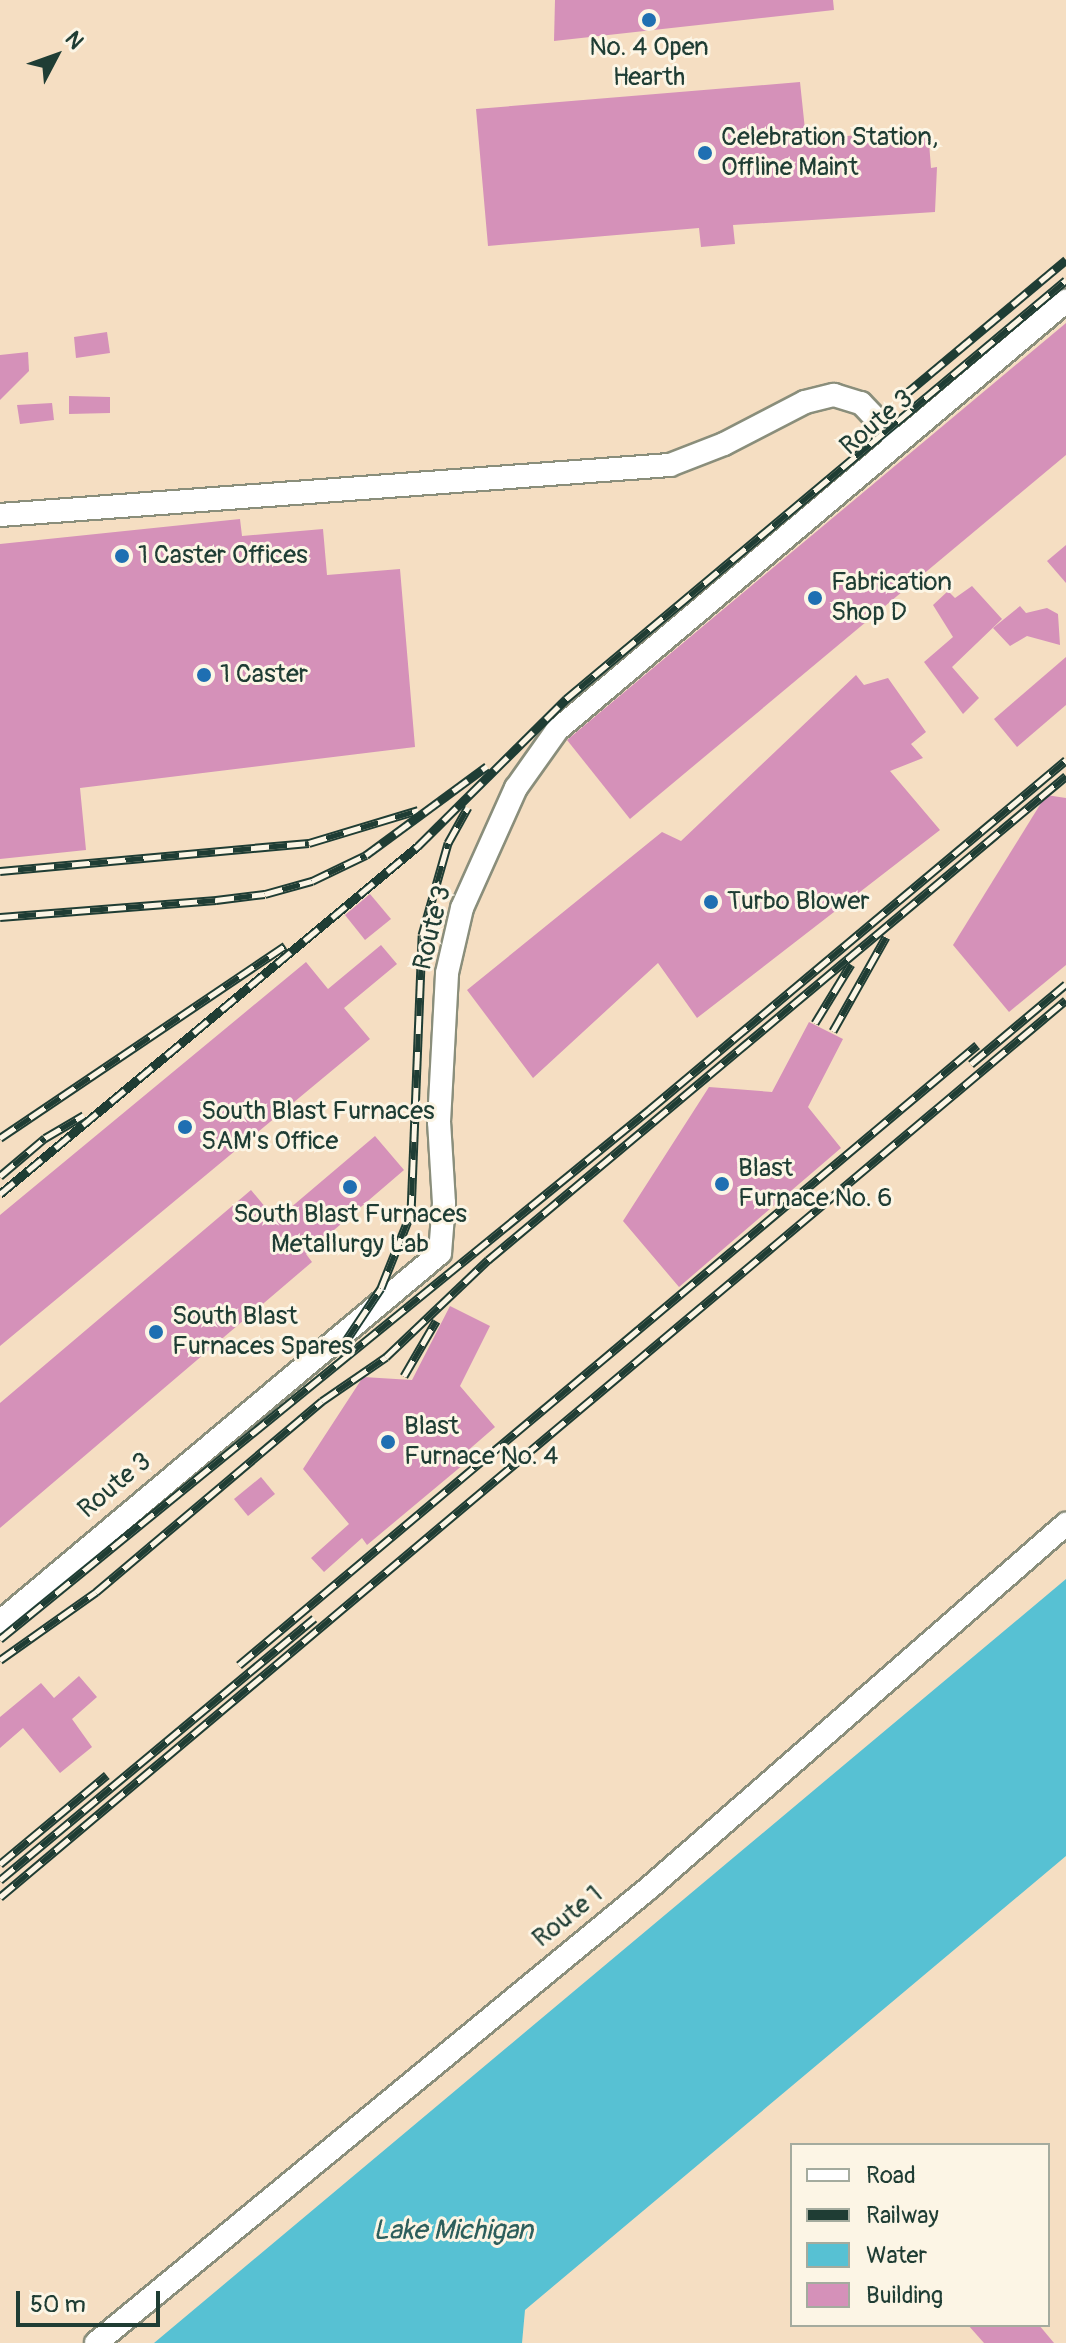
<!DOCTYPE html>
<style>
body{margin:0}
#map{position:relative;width:1066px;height:2343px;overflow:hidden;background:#f5dec2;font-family:Pangolin,sans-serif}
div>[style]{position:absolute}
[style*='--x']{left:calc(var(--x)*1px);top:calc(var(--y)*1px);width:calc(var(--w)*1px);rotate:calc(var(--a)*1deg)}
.water>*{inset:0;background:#57c1d3}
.building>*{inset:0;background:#d591b9}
.roads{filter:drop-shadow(2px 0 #8a8e7b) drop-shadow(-2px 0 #8a8e7b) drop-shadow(0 2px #8a8e7b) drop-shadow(0 -2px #8a8e7b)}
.minor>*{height:22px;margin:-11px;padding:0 11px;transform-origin:11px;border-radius:11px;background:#fff}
.rail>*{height:9px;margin-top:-4.5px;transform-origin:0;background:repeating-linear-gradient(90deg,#fcf5e5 0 18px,#1f3d34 0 36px);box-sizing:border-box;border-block:2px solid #1f3d34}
.dots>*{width:22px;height:22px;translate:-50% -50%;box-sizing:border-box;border:4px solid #fcf5e5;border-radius:50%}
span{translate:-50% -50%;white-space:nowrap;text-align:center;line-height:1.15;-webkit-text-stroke:6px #fcf5e5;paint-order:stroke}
.poi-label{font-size:26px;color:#1f3d34}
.left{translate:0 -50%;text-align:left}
.street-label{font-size:26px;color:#1f3d34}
.water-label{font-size:28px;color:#2d5e5c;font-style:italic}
.legend{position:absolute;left:790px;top:2143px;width:260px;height:184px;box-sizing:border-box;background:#fcf5e5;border:2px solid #a4ab9e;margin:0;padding:10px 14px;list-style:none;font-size:24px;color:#1f3d34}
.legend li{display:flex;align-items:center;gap:16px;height:40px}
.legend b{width:40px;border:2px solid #a4ab9e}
.north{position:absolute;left:16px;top:16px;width:80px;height:80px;-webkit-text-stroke:6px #fcf5e5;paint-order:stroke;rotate:49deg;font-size:22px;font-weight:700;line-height:32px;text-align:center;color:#1f3d34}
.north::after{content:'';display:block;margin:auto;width:28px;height:36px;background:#1f3d34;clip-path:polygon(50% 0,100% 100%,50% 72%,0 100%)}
.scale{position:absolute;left:16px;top:2291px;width:144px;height:36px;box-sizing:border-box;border:4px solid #1f3d34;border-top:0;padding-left:10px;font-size:24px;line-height:28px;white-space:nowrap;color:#1f3d34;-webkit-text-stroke:6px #fcf5e5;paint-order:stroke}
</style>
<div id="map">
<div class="water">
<i style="clip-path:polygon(1066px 1579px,1066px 1856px,525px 2310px,522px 2343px,154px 2343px)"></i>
</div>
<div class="building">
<i style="clip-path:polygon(555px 0,833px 0,834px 10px,554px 41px)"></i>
<i style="clip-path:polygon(800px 82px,806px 139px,928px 130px,931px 168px,937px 167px,935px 212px,733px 225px,735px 244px,701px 247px,699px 228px,488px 246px,476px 109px)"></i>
<i style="clip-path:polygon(1066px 323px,1066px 455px,630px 819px,567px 740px)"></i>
<i style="clip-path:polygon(107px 332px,110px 353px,76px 358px,74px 337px)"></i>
<i style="clip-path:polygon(28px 352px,29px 371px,0 400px,0 355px)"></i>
<i style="clip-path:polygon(69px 396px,110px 397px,110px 413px,69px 414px)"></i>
<i style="clip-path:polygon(52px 403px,54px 420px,20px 424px,17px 405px)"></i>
<i style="clip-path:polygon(240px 519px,242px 536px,323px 529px,327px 575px,400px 569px,415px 747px,80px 788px,86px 850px,0 859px,0 544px)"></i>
<i style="clip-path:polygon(1066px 545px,1066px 583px,1047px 561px)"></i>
<i style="clip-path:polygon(972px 586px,1002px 619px,952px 667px,979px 698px,963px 714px,924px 662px,953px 637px,933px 605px,948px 591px,955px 598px)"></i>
<i style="clip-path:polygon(1020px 606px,1026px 613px,1047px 608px,1058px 614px,1060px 645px,1027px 636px,1010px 646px,993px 628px)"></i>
<i style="clip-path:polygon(1066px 657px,1066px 705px,1017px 747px,994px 719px)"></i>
<i style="clip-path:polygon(856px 675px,864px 685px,888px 678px,926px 732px,911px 744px,923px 758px,890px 771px,940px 830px,697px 1018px,658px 963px,533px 1078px,467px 990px,662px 832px,681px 841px)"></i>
<i style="clip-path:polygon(1046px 795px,1066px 798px,1066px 965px,1009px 1012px,953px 945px)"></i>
<i style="clip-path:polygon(370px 894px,391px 919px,365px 940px,345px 915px)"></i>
<i style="clip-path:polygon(381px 945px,397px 964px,344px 1008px,370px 1039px,0 1346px,0 1215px,306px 962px,328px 989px)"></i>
<i style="clip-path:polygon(809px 1022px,843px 1039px,808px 1107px,841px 1148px,679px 1287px,623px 1221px,709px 1087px,772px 1092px)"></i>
<i style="clip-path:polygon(375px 1136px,404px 1170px,306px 1254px,312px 1262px,0 1528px,0 1403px,251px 1190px,276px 1220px)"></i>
<i style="clip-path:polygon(450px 1306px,490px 1326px,460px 1386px,495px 1427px,465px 1453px,470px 1459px,367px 1545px,362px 1538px,324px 1572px,311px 1558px,349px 1524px,303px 1469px,363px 1377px,412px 1380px)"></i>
<i style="clip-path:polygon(261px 1477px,275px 1494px,248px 1516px,234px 1499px)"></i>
<i style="clip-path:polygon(79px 1676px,97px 1697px,72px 1719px,92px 1747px,60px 1773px,23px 1728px,0 1748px,0 1717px,41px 1683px,54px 1698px)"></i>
<i style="clip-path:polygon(968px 2325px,1039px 2325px,1054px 2343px,984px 2343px)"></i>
</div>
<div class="roads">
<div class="minor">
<i style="--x:0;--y:515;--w:672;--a:-4.27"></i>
<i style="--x:670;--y:465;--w:58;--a:-21.3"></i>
<i style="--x:724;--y:444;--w:91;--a:-27.4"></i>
<i style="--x:805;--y:402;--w:30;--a:-14"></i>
<i style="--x:834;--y:395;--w:28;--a:17"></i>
<i style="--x:861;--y:403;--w:54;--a:46.5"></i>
<i style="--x:0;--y:1622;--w:574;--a:-39.98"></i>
<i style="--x:440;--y:1253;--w:50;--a:-85.4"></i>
<i style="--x:444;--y:1203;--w:81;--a:-93.5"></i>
<i style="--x:439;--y:1122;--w:149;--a:-86.9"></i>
<i style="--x:447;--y:973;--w:67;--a:-77"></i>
<i style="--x:462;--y:908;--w:132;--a:-65.8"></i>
<i style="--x:516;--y:788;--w:71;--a:-54.7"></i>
<i style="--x:557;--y:730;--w:666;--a:-40.13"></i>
<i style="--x:96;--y:2343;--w:716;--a:-39.45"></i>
<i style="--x:649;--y:1888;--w:554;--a:-41.12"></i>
</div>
</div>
<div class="rail">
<i style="--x:902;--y:397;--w:214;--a:-39.9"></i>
<i style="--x:0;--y:871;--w:310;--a:-5.2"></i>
<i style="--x:309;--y:843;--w:114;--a:-16.8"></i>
<i style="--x:0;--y:917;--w:217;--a:-4.5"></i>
<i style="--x:216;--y:900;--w:49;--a:-7"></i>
<i style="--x:265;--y:894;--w:49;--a:-15.5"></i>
<i style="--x:312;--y:881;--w:60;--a:-25.7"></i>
<i style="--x:366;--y:855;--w:150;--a:-36.3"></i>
<i style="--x:815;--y:1023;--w:69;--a:-58.6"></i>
<i style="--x:833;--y:1031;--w:108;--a:-60.6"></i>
<i style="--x:971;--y:1064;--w:124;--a:-40.1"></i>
<i style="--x:0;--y:1138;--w:344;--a:-34"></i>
<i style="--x:0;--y:1176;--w:59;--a:-40.2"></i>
<i style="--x:45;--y:1138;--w:45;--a:-30.5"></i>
<i style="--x:0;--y:1194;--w:544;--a:-39.78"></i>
<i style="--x:418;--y:846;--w:209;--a:-44.8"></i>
<i style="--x:566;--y:699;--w:652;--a:-39.96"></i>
<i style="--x:337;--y:1354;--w:79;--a:-56.3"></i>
<i style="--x:381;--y:1288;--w:81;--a:-68.2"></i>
<i style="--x:411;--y:1213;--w:278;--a:-87.7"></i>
<i style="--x:422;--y:935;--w:96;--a:-74.2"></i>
<i style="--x:448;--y:843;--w:41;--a:-60.9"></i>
<i style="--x:404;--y:1376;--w:64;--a:-59.8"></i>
<i style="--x:0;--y:1639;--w:839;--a:-39.19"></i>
<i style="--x:650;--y:1109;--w:543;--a:-39.99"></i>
<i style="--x:0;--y:1660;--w:118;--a:-35.3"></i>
<i style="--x:96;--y:1592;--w:296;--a:-40.2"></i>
<i style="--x:322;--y:1401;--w:78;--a:-34.5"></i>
<i style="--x:386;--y:1357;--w:141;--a:-43.6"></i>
<i style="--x:488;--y:1260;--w:754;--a:-39.94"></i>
<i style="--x:239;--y:1665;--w:964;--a:-40.03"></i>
<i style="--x:0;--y:1864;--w:139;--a:-39.8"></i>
<i style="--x:0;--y:1880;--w:409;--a:-39.8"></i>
<i style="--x:0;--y:1897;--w:1393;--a:-40.08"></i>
</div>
<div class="dots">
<i style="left:649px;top:20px;background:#1f6fb2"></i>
<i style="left:705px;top:153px;background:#1f6fb2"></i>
<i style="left:122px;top:556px;background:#1f6fb2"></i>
<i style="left:815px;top:598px;background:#1f6fb2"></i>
<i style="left:204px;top:675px;background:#1f6fb2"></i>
<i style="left:711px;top:902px;background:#1f6fb2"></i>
<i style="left:185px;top:1127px;background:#1f6fb2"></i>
<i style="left:722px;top:1184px;background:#1f6fb2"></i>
<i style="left:350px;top:1187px;background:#1f6fb2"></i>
<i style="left:156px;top:1332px;background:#1f6fb2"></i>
<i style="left:388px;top:1442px;background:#1f6fb2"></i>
</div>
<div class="poi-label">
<span style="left:649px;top:63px">No. 4 Open<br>Hearth</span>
<span class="left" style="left:721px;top:153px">Celebration Station,<br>Offline Maint</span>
<span class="left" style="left:138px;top:556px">1 Caster Offices</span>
<span class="left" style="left:831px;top:598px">Fabrication<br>Shop D</span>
<span class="left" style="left:220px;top:675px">1 Caster</span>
<span class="left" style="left:727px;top:902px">Turbo Blower</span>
<span class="left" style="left:201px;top:1127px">South Blast Furnaces<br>SAM's Office</span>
<span class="left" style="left:738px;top:1184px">Blast<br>Furnace No. 6</span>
<span style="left:350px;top:1230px">South Blast Furnaces<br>Metallurgy Lab</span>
<span class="left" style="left:172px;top:1332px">South Blast<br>Furnaces Spares</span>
<span class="left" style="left:404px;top:1442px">Blast<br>Furnace No. 4</span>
</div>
<div class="street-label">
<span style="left:877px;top:423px;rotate:-40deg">Route 3</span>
<span style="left:433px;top:928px;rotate:-76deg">Route 3</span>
<span style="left:115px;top:1486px;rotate:-40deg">Route 3</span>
<span style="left:568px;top:1917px;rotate:-39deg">Route 1</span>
</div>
<div class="water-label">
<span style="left:453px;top:2231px">Lake Michigan</span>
</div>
<ul class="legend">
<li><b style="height:10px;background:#fff"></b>Road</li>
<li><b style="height:10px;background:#1f3d34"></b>Railway</li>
<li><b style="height:22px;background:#57c1d3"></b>Water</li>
<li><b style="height:22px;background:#d591b9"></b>Building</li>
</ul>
<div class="north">N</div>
<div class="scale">50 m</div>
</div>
